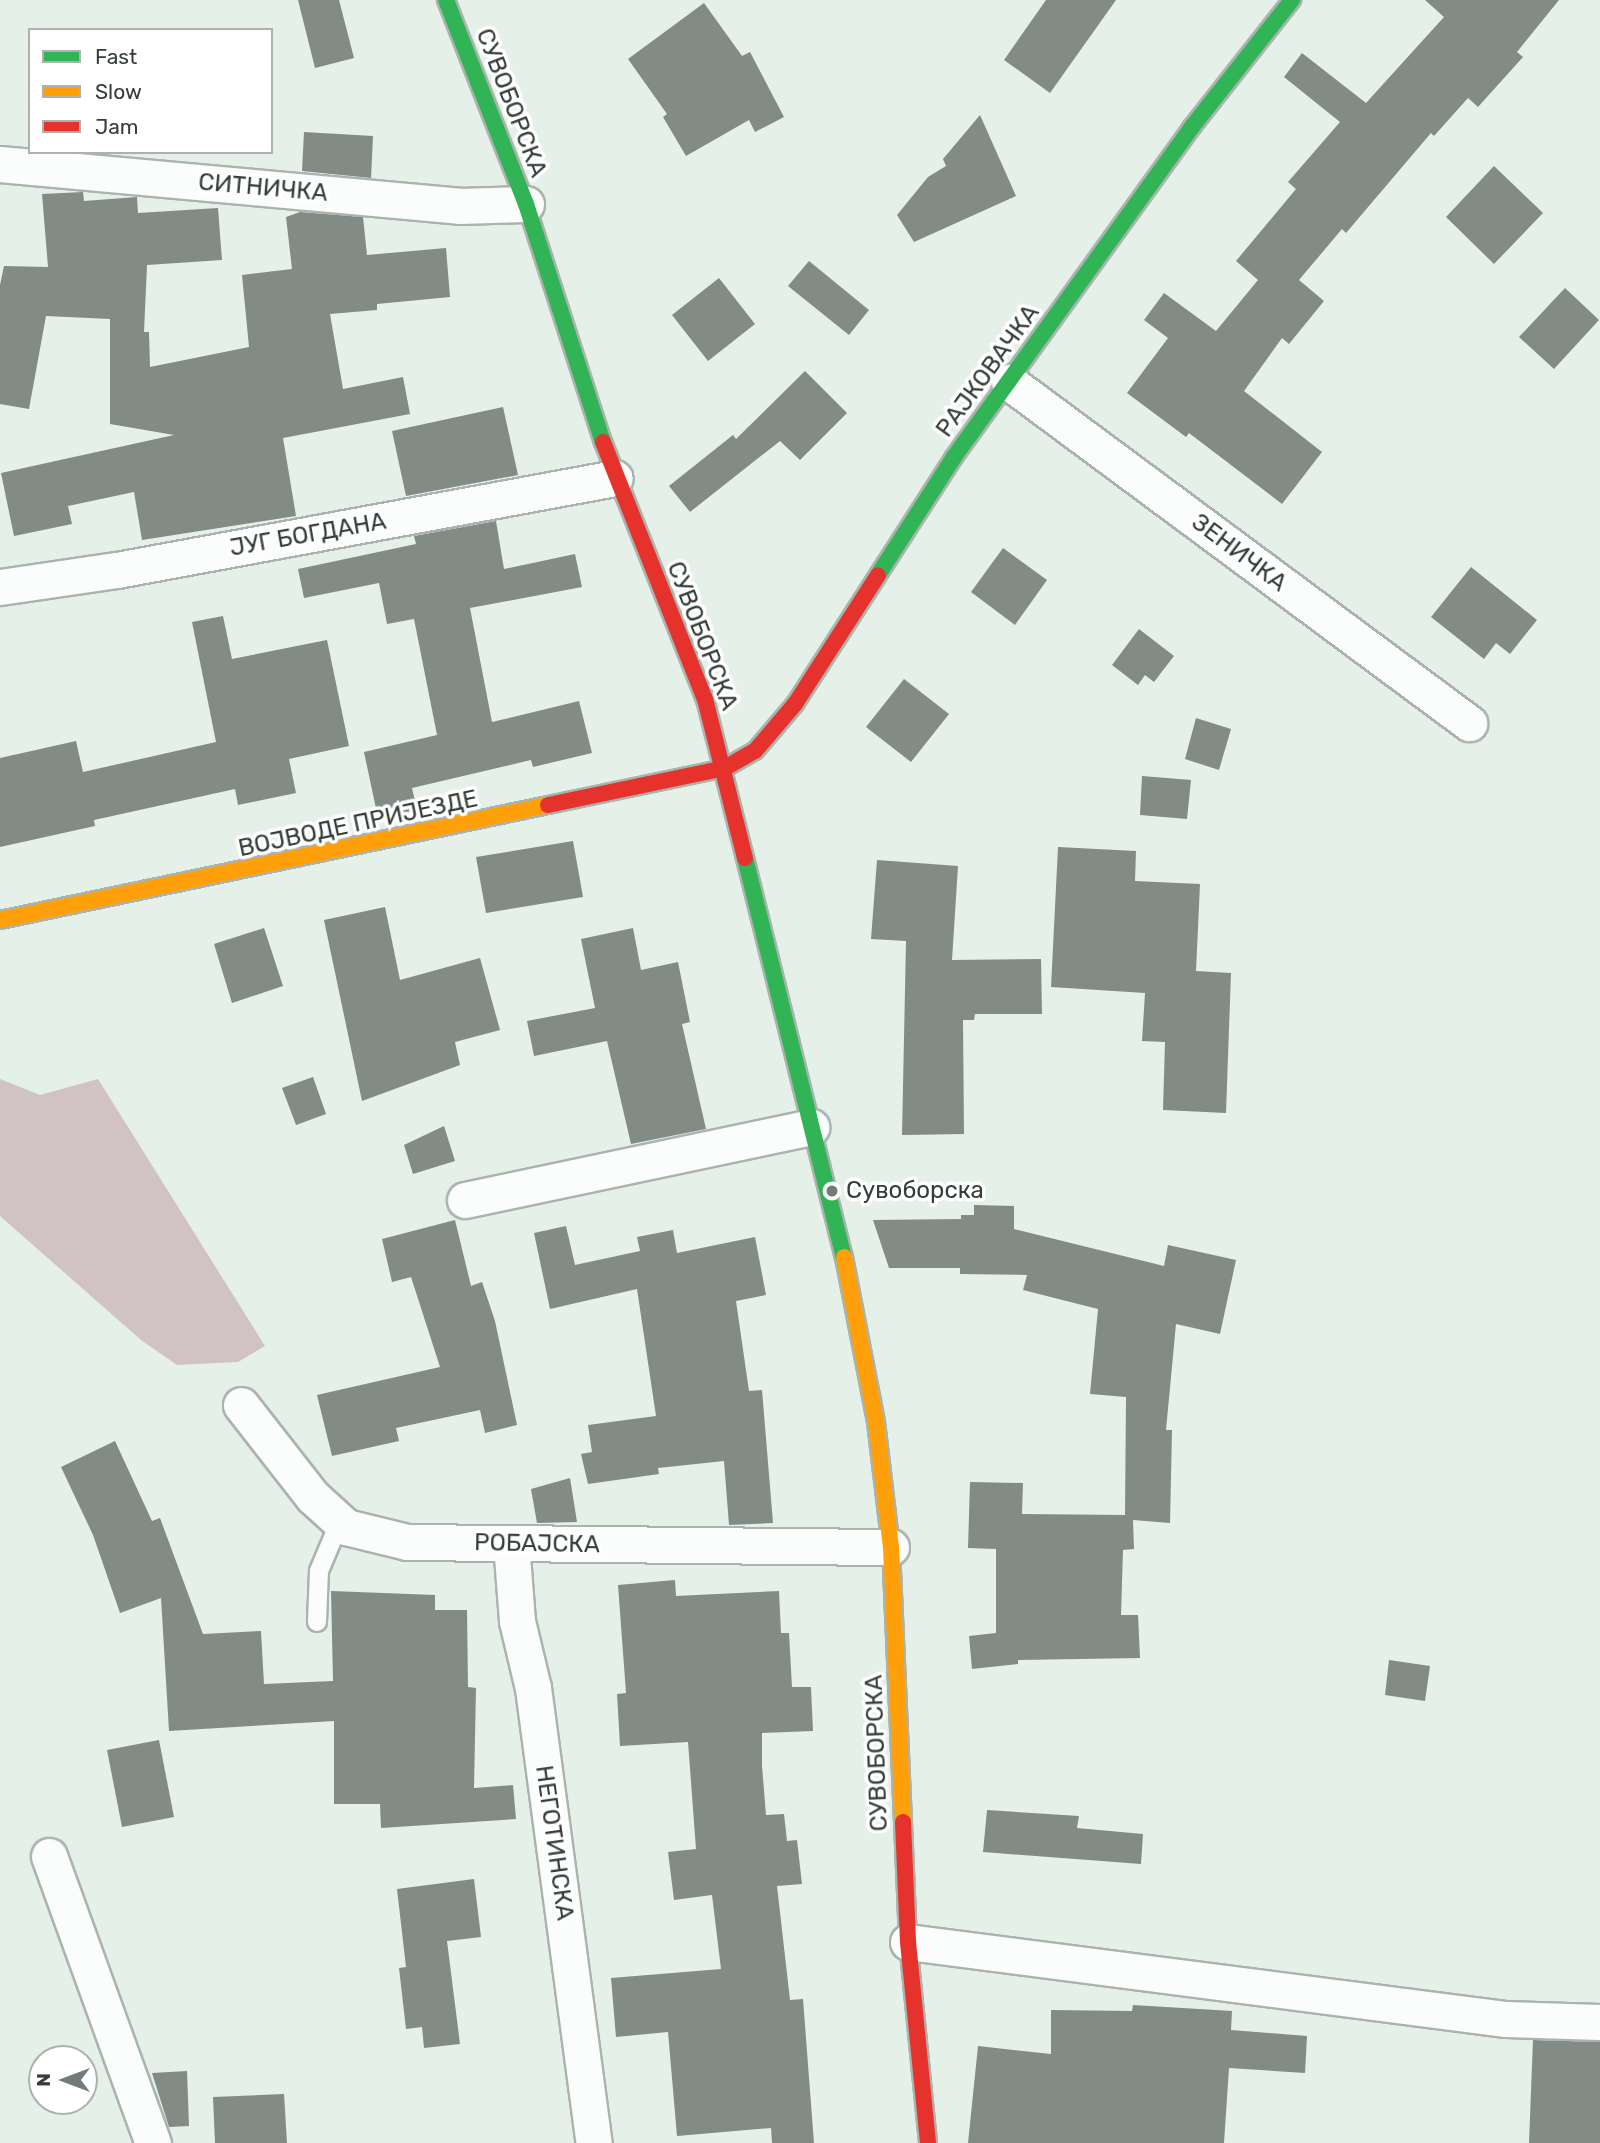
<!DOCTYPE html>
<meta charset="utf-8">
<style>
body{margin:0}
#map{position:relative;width:1600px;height:2143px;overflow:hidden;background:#e4f0e8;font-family:Rubik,sans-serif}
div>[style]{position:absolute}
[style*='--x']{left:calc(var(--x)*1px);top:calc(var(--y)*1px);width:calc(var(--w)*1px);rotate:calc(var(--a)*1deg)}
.forest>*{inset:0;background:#d1c2c3}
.building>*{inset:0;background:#838b86}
.roads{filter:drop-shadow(2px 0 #aab4ad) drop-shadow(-2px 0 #aab4ad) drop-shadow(0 2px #aab4ad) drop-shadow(0 -2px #aab4ad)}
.lane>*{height:18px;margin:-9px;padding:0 9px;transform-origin:9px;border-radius:9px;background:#fbfdfc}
.street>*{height:35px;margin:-17.5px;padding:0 17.5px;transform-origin:17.5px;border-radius:17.5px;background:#fbfdfc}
.fast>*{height:16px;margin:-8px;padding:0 8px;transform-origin:8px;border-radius:8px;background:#30b455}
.slow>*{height:16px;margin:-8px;padding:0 8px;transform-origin:8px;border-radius:8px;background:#ff9f0a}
.jam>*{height:16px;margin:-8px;padding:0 8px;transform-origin:8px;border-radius:8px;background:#e5322d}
.dots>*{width:19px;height:19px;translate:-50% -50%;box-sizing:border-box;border:4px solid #fff;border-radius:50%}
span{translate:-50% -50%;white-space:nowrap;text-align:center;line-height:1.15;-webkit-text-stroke:7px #fff;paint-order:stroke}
.street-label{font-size:24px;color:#343d37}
.poi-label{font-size:24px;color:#343d37}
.left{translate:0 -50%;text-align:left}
.legend{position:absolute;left:28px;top:28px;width:245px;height:126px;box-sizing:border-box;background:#fff;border:2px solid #aeb1af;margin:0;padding:9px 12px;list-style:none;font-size:21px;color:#343d37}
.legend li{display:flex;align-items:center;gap:14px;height:35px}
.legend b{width:35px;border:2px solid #aeb1af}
.north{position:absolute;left:28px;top:2045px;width:70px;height:70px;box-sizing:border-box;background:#fff;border:2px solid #aeb1af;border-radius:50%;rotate:270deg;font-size:19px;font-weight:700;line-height:28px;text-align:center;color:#343d37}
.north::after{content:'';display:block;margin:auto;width:24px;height:32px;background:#727c75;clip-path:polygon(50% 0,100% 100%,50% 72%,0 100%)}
</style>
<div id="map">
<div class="forest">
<i style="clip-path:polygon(0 1079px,40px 1095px,98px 1079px,265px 1346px,238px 1362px,177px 1365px,141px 1340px,0 1216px)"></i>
</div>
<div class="building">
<i style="clip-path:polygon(298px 0,339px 0,354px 58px,315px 68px)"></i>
<i style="clip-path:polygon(1046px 0,1116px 0,1050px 93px,1004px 60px)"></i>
<i style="clip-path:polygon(1425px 0,1559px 0,1517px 52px,1523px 57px,1478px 107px,1468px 98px,1434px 136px,1431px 133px,1346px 233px,1342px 229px,1299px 280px,1324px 301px,1289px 344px,1282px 338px,1244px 391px,1322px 452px,1282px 504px,1189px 433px,1186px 437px,1127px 393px,1168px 338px,1144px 320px,1164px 293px,1216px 331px,1258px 280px,1236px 261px,1296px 189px,1288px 182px,1340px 122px,1284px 77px,1302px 53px,1366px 103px,1444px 17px)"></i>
<i style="clip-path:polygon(704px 3px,742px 56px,750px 52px,784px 117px,755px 132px,749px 120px,686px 156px,663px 117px,667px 114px,628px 59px)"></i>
<i style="clip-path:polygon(980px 115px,1016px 196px,914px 242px,897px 215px,928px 177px,946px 166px,943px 159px)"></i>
<i style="clip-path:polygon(304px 132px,373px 136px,371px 178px,302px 171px)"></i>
<i style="clip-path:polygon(1494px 166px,1543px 213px,1494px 264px,1446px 217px)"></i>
<i style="clip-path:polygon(83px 192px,84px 201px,137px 197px,138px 213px,218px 208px,222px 260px,147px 265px,144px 332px,149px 332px,150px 367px,249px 347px,242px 275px,292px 269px,286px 217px,300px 212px,363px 217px,367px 255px,446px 248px,450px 297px,377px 304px,377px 310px,330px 314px,343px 389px,403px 377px,410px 414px,283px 438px,296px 516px,142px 540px,134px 492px,68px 506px,72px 524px,14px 536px,1px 473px,174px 435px,110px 424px,110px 319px,46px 316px,29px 409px,0 404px,0 285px,4px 266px,48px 267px,42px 194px)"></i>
<i style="clip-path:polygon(809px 261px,869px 310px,849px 335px,788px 286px)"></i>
<i style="clip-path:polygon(719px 278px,755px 324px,708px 361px,672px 315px)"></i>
<i style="clip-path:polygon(1565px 288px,1599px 320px,1554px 369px,1519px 337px)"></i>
<i style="clip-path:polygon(805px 371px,847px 413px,800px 460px,780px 441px,690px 512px,669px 486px,733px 435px,736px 439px)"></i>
<i style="clip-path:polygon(503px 407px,518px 475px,406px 496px,392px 431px)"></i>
<i style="clip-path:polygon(496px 521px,504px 569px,575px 554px,582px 587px,470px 608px,492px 722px,579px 701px,592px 753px,533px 767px,531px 760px,412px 788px,417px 810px,378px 818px,364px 752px,437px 735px,414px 619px,387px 624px,379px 583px,304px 598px,298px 569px,416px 544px,414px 536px)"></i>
<i style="clip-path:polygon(1003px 548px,1047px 580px,1015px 625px,971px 592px)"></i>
<i style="clip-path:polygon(1471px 567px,1537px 620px,1510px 654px,1496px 643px,1484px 659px,1431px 617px)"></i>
<i style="clip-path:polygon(223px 616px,232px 659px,327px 640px,349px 746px,289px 759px,296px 793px,238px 805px,235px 789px,94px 820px,95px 826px,0 847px,0 758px,76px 741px,83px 772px,216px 742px,192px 622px)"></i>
<i style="clip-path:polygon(1139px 629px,1174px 656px,1154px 682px,1145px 675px,1138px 685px,1112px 665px)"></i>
<i style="clip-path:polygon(904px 679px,949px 714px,911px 762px,866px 727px)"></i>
<i style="clip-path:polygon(1196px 718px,1231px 729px,1219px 770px,1185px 759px)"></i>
<i style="clip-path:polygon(1142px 776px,1191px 780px,1187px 819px,1140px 815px)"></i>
<i style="clip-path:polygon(573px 841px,583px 897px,486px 913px,476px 857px)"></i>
<i style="clip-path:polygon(1058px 847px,1136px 851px,1135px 881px,1200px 884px,1196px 971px,1231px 973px,1226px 1113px,1163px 1110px,1165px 1042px,1142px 1041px,1145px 993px,1051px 987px)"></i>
<i style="clip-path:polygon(877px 860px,958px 866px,952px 960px,1041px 959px,1042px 1014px,975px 1014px,974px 1020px,963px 1020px,964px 1134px,902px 1135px,906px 941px,871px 939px)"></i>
<i style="clip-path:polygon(385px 907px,400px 980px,480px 958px,500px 1030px,455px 1042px,460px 1065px,362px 1101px,324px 920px)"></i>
<i style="clip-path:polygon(264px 928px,283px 986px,232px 1003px,214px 944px)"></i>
<i style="clip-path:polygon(633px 928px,641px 970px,678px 962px,690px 1022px,682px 1024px,706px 1129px,631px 1144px,607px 1041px,534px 1056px,527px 1021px,595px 1008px,581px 939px)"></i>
<i style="clip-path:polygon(313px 1077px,326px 1114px,296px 1125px,282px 1088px)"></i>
<i style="clip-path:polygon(444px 1126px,455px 1161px,413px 1174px,404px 1145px)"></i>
<i style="clip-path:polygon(974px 1205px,1014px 1206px,1014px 1229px,1164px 1266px,1168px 1245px,1236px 1260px,1220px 1334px,1176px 1324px,1166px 1430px,1172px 1430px,1170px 1523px,1133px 1520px,1134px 1549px,1123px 1550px,1121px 1615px,1138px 1615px,1140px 1658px,1018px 1660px,1018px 1664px,972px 1669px,969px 1636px,996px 1633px,996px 1549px,968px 1548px,970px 1482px,1023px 1483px,1022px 1514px,1125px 1515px,1126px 1397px,1090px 1394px,1098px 1309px,1023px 1290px,1027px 1275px,960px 1274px,960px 1268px,889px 1268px,873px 1220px,961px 1219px,961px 1215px,974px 1215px)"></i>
<i style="clip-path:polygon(455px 1220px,471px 1286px,482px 1282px,495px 1321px,517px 1425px,485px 1433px,480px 1410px,396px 1428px,399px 1441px,332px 1456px,317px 1395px,440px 1367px,411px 1277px,392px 1282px,382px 1239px)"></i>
<i style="clip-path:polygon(566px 1226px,575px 1265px,640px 1251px,637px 1237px,673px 1230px,677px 1253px,755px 1237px,766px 1295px,736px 1301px,749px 1391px,762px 1390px,773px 1523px,729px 1525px,724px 1461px,658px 1468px,659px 1474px,588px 1484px,581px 1454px,592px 1452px,588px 1425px,656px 1416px,637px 1289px,550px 1309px,534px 1233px)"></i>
<i style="clip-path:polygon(115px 1441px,152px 1521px,160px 1518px,203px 1634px,261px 1631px,264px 1684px,333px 1681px,331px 1591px,435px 1595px,435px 1610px,467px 1610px,468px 1687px,476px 1688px,474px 1788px,513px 1785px,516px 1819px,381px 1828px,380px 1804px,334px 1804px,334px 1721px,169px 1731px,161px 1598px,120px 1613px,93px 1535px,61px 1467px)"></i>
<i style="clip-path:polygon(570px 1478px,577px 1522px,537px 1523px,531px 1489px)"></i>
<i style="clip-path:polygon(675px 1580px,676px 1596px,779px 1591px,781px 1633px,789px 1633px,792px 1687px,811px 1687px,813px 1731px,762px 1733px,762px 1766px,766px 1815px,784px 1814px,787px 1841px,797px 1840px,802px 1884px,777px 1886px,790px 2000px,803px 1999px,814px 2143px,772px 2143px,771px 2128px,677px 2136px,668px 2032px,616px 2037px,611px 1978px,721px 1969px,712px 1895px,674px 1900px,668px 1852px,696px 1849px,688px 1742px,620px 1746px,617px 1694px,626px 1693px,618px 1585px)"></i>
<i style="clip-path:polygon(1389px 1660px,1430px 1666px,1425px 1701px,1385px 1695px)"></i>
<i style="clip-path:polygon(159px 1740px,174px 1817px,122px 1827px,107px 1750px)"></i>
<i style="clip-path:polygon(987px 1810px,1079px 1816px,1077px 1828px,1143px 1834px,1141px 1864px,983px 1852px)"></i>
<i style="clip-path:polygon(474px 1879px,481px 1937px,447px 1941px,460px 2044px,424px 2048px,422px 2027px,406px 2029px,399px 1968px,406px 1967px,397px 1889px)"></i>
<i style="clip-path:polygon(1133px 2005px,1232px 2011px,1231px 2030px,1307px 2036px,1305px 2073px,1229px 2068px,1224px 2143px,968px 2143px,978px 2046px,1051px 2054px,1051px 2010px,1132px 2011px)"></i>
<i style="clip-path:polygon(1533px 2040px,1600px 2042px,1600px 2143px,1529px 2143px)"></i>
<i style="clip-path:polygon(187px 2071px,189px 2126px,169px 2127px,152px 2073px)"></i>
<i style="clip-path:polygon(284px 2094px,287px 2143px,215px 2143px,213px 2097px)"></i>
</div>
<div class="roads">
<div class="lane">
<i style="--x:317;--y:1622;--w:51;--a:-87.8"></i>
<i style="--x:319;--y:1571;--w:54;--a:-67.2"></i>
</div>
<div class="street">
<i style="--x:0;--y:164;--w:461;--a:5.2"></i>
<i style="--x:459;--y:206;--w:67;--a:-1.7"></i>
<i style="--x:1009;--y:382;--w:573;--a:36.55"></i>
<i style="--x:0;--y:587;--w:118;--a:-8.3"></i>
<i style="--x:117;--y:570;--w:506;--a:-10.47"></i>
<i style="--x:465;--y:1200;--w:354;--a:-11.9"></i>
<i style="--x:241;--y:1405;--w:117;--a:52"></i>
<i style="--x:313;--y:1497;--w:45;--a:42.3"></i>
<i style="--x:346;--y:1527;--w:63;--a:13.8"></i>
<i style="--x:407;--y:1542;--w:484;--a:0.6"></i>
<i style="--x:511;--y:1543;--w:78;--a:85.6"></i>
<i style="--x:517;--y:1621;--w:69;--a:76.6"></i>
<i style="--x:533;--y:1688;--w:459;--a:82.4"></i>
<i style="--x:49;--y:1856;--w:305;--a:70.1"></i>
<i style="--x:908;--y:1942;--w:603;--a:7.34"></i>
<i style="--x:1506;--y:2019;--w:94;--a:1.8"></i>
</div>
<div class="fast">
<i style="--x:446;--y:0;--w:219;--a:68.6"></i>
<i style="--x:526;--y:204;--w:250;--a:72.1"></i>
<i style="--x:878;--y:575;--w:140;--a:-57.2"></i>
<i style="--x:954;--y:457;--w:407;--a:-54.2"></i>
<i style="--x:1192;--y:127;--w:162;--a:-51.8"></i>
<i style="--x:745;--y:858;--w:411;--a:76.1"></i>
</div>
<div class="slow">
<i style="--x:0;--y:920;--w:560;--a:-11.85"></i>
<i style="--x:844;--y:1257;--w:168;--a:79"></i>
<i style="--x:876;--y:1422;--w:126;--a:83.2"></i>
<i style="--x:891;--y:1547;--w:275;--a:87.5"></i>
</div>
<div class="jam">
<i style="--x:603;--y:442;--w:277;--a:68.4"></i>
<i style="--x:705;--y:699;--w:164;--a:75.9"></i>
<i style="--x:548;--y:805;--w:181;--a:-11.8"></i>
<i style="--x:725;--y:768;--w:34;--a:-30"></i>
<i style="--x:755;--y:751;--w:62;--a:-49.6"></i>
<i style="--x:795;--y:704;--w:153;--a:-57.2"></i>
<i style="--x:903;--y:1822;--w:120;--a:87.6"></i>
<i style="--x:908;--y:1942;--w:202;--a:84.3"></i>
</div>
</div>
<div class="dots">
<i style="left:832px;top:1191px;background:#727c75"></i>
</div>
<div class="street-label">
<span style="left:511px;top:103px;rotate:69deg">СУВОБОРСКА</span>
<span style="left:263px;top:188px;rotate:5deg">СИТНИЧКА</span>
<span style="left:988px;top:371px;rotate:-54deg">РАЈКОВАЧКА</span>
<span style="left:308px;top:535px;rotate:-10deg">ЈУГ БОГДАНА</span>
<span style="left:1239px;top:553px;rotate:37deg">ЗЕНИЧКА</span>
<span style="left:702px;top:636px;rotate:69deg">СУВОБОРСКА</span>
<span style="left:358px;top:824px;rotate:-12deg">ВОЈВОДЕ ПРИЈЕЗДЕ</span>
<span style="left:537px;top:1544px;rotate:1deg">РОБАЈСКА</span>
<span style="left:877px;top:1753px;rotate:-92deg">СУВОБОРСКА</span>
<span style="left:554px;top:1843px;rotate:82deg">НЕГОТИНСКА</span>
</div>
<div class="poi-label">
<span class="left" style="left:846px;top:1191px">Сувоборска</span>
</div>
<ul class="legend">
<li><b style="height:9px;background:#30b455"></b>Fast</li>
<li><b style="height:9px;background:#ff9f0a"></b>Slow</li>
<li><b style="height:9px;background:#e5322d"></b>Jam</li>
</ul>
<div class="north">N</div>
</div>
